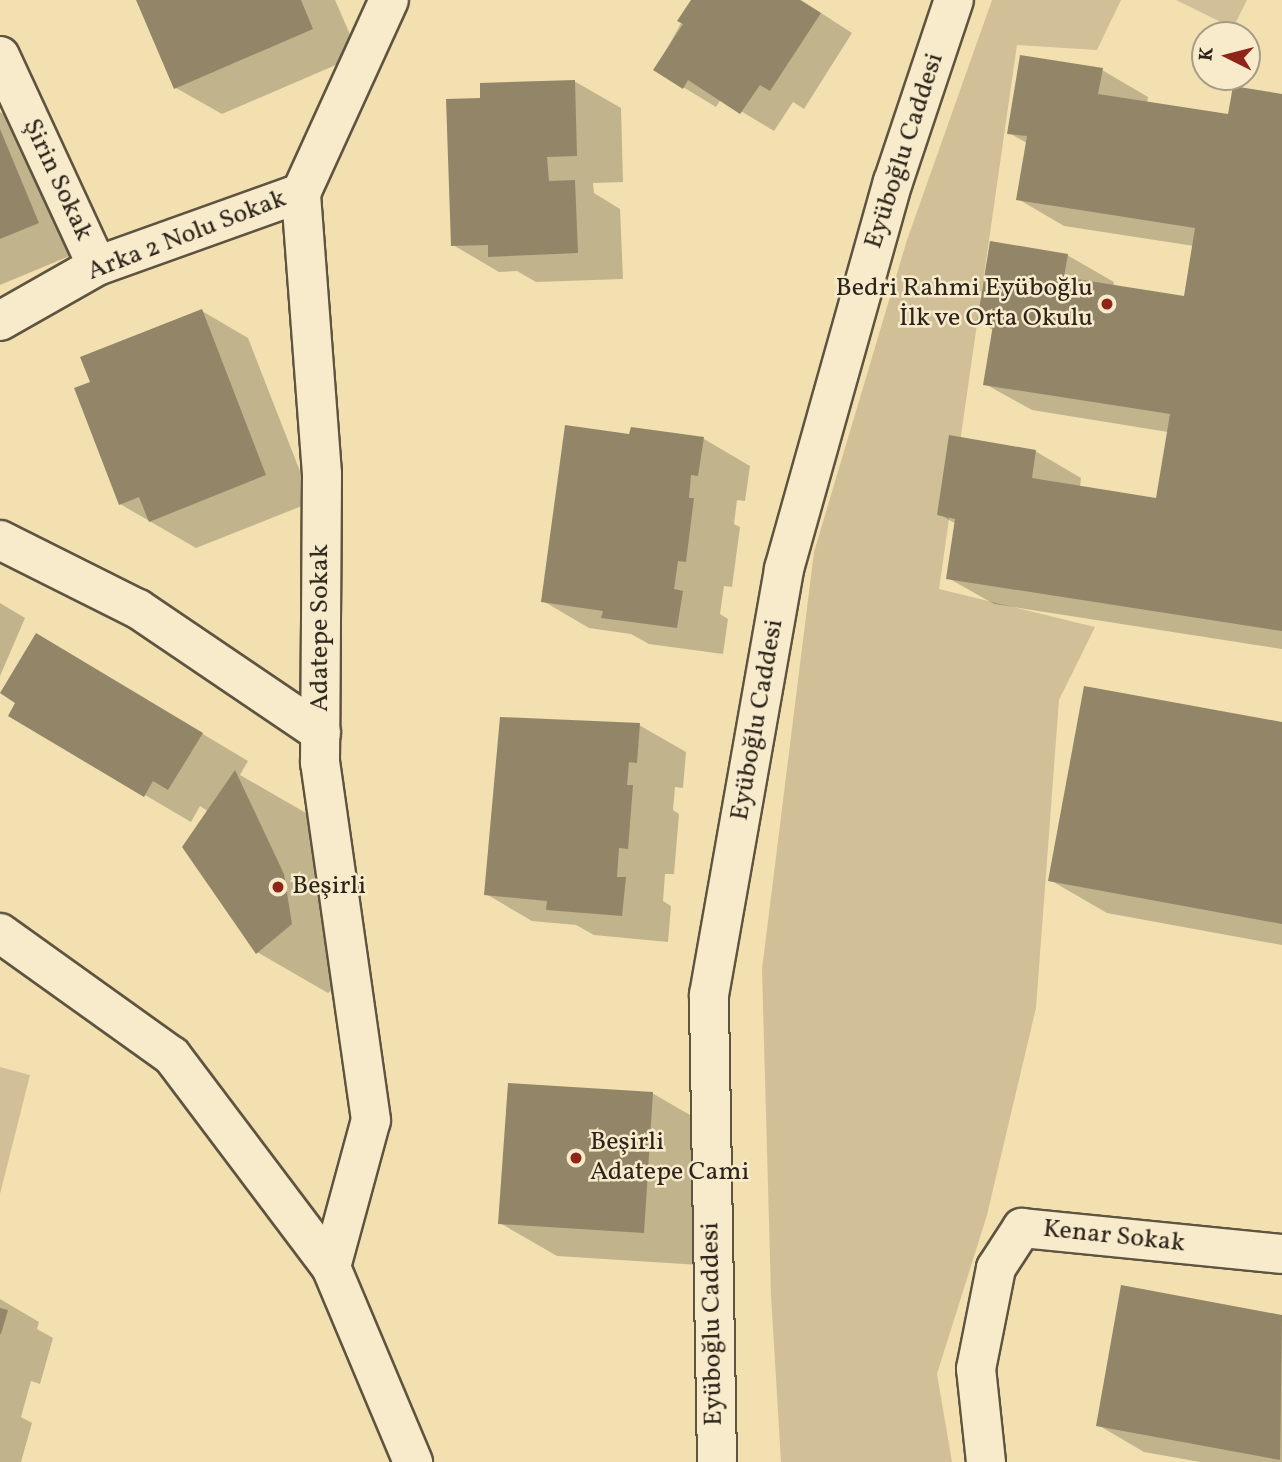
<!DOCTYPE html>
<meta charset="utf-8">
<style>
body{margin:0}
#map{position:relative;width:1282px;height:1462px;overflow:hidden;background:#f2e0b0;font-family:Vollkorn,serif}
div>[style]{position:absolute}
[style*='--x']{left:calc(var(--x)*1px);top:calc(var(--y)*1px);width:calc(var(--w)*1px);rotate:calc(var(--a)*1deg)}
.green>*{inset:0;background:#d1c097}
.shadow>*{inset:0;background:#0003}
.building>*{inset:0;background:#938668}
.roads{filter:drop-shadow(2px 0 #5e5440) drop-shadow(-2px 0 #5e5440) drop-shadow(0 2px #5e5440) drop-shadow(0 -2px #5e5440)}
.minor>*{height:38px;margin:-19px;padding:0 19px;transform-origin:19px;border-radius:19px;background:#f7ebcc}
.dots>*{width:19px;height:19px;translate:-50% -50%;box-sizing:border-box;border:4px solid #f7ebcc;border-radius:50%}
span{translate:-50% -50%;white-space:nowrap;text-align:center;line-height:1.15;-webkit-text-stroke:5px #f7ebcc;paint-order:stroke}
.street-label{font-size:26px;color:#2d251b}
.poi-label{font-size:26px;color:#2d251b}
.right{translate:-100% -50%;text-align:right}
.left{translate:0 -50%;text-align:left}
.north{position:absolute;left:1191px;top:21px;width:70px;height:70px;box-sizing:border-box;background:#f7ebcc;border:2px solid #a69c85;border-radius:50%;rotate:276deg;font-size:19px;font-weight:700;line-height:28px;text-align:center;color:#2d251b}
.north::after{content:'';display:block;margin:auto;width:24px;height:32px;background:#8f2418;clip-path:polygon(50% 0,100% 100%,50% 72%,0 100%)}
</style>
<div id="map">
<div class="green">
<i style="clip-path:polygon(992px 0,1121px 0,1097px 50px,1017px 45px,939px 589px,1095px 627px,1059px 700px,1036px 1008px,987px 1215px,937px 1374px,952px 1462px,781px 1462px,771px 1295px,762px 969px,814px 552px,907px 240px)"></i>
<i style="clip-path:polygon(1176px 0,1247px 0,1233px 28px)"></i>
<i style="clip-path:polygon(0 1067px,30px 1075px,0 1194px)"></i>
</div>
<div class="shadow">
<i style="clip-path:polygon(138px 0,335px 0,359px 55px,222px 114px,176px 88px)"></i>
<i style="clip-path:polygon(694px 0,801px 0,852px 33px,804px 109px,793px 102px,774px 131px,721px 99px,716px 107px,655px 70px)"></i>
<i style="clip-path:polygon(1102px 70px,1148px 97px,1147px 103px,1229px 116px,1282px 95px,1282px 649px,994px 604px,948px 578px,956px 524px,939px 514px,1035px 451px,1081px 478px,1080px 488px,1157px 500px,1168px 432px,1032px 410px,985px 384px,993px 330px,978px 322px,1067px 255px,1114px 282px,1113px 287px,1185px 298px,1194px 246px,1064px 226px,1018px 199px,1027px 143px,1009px 133px)"></i>
<i style="clip-path:polygon(574px 81px,621px 108px,623px 182px,593px 183px,594px 193px,620px 209px,623px 279px,536px 282px,517px 271px,499px 272px,453px 245px,482px 100px)"></i>
<i style="clip-path:polygon(0 112px,36px 133px,84px 250px,0 285px)"></i>
<i style="clip-path:polygon(202px 311px,248px 338px,312px 502px,196px 548px,120px 504px,92px 383px)"></i>
<i style="clip-path:polygon(632px 429px,704px 439px,750px 466px,745px 501px,737px 500px,734px 524px,740px 527px,732px 587px,724px 586px,720px 614px,728px 619px,723px 654px,649px 644px,631px 634px,589px 628px,543px 601px)"></i>
<i style="clip-path:polygon(0 603px,25px 618px,0 676px)"></i>
<i style="clip-path:polygon(82px 662px,248px 761px,240px 775px,306px 813px,354px 916px,362px 965px,328px 993px,257px 952px,209px 812px,200px 806px,191px 822px,145px 795px)"></i>
<i style="clip-path:polygon(1282px 724px,1282px 945px,1107px 913px,1050px 880px)"></i>
<i style="clip-path:polygon(639px 725px,686px 752px,683px 788px,675px 787px,673px 810px,679px 814px,674px 874px,665px 874px,663px 901px,671px 906px,668px 942px,594px 935px,576px 925px,532px 921px,486px 894px)"></i>
<i style="clip-path:polygon(652px 1093px,709px 1126px,700px 1265px,557px 1256px,500px 1223px)"></i>
<i style="clip-path:polygon(1122px 1287px,1282px 1316px,1282px 1462px,1200px 1462px,1144px 1452px,1098px 1425px)"></i>
<i style="clip-path:polygon(0 1299px,39px 1322px,37px 1329px,53px 1338px,40px 1384px,31px 1381px,21px 1417px,32px 1423px,21px 1462px,0 1462px)"></i>
</div>
<div class="building">
<i style="clip-path:polygon(136px 0,301px 0,313px 29px,174px 89px)"></i>
<i style="clip-path:polygon(691px 0,800px 0,821px 13px,770px 91px,760px 85px,740px 114px,688px 80px,683px 89px,653px 70px,683px 24px,677px 21px)"></i>
<i style="clip-path:polygon(1020px 55px,1103px 68px,1098px 94px,1228px 114px,1233px 86px,1282px 94px,1282px 631px,946px 579px,955px 519px,937px 515px,949px 435px,1036px 450px,1032px 478px,1156px 498px,1170px 414px,983px 385px,993px 325px,977px 322px,990px 241px,1068px 254px,1064px 277px,1184px 296px,1195px 228px,1016px 200px,1027px 136px,1007px 134px)"></i>
<i style="clip-path:polygon(575px 80px,577px 156px,547px 157px,549px 181px,575px 180px,578px 253px,488px 257px,488px 245px,451px 246px,446px 99px,480px 98px,480px 83px)"></i>
<i style="clip-path:polygon(0 129px,39px 223px,0 239px)"></i>
<i style="clip-path:polygon(202px 309px,266px 475px,149px 522px,139px 497px,119px 505px,74px 388px,90px 382px,80px 357px)"></i>
<i style="clip-path:polygon(565px 425px,629px 434px,631px 427px,704px 437px,698px 476px,691px 475px,689px 498px,694px 498px,686px 562px,678px 561px,674px 589px,683px 591px,677px 628px,601px 618px,603px 611px,541px 602px)"></i>
<i style="clip-path:polygon(36px 633px,203px 733px,168px 790px,153px 781px,144px 797px,8px 716px,15px 703px,0 693px)"></i>
<i style="clip-path:polygon(1084px 686px,1282px 722px,1282px 924px,1048px 881px)"></i>
<i style="clip-path:polygon(500px 717px,640px 723px,637px 763px,629px 762px,627px 785px,633px 785px,628px 849px,619px 848px,617px 877px,626px 877px,622px 916px,546px 910px,547px 901px,484px 895px)"></i>
<i style="clip-path:polygon(235px 770px,284px 874px,292px 924px,256px 954px,182px 847px)"></i>
<i style="clip-path:polygon(508px 1083px,653px 1092px,644px 1233px,498px 1224px)"></i>
<i style="clip-path:polygon(1121px 1285px,1282px 1315px,1280px 1460px,1096px 1426px)"></i>
<i style="clip-path:polygon(0 1308px,8px 1310px,1px 1334px,0 1334px)"></i>
</div>
<div class="roads">
<div class="minor">
<i style="--x:0;--y:56;--w:231;--a:65.2"></i>
<i style="--x:0;--y:321;--w:112;--a:-29.6"></i>
<i style="--x:97;--y:266;--w:217;--a:-19.7"></i>
<i style="--x:0;--y:540;--w:154;--a:26.6"></i>
<i style="--x:138;--y:609;--w:221;--a:34.1"></i>
<i style="--x:0;--y:933;--w:211;--a:35.6"></i>
<i style="--x:172;--y:1056;--w:264;--a:53"></i>
<i style="--x:331;--y:1267;--w:212;--a:67.2"></i>
<i style="--x:331;--y:1267;--w:152;--a:-74.8"></i>
<i style="--x:371;--y:1120;--w:361;--a:-98.1"></i>
<i style="--x:320;--y:763;--w:289;--a:-89.6"></i>
<i style="--x:322;--y:474;--w:282;--a:-94.3"></i>
<i style="--x:301;--y:193;--w:212;--a:-65.5"></i>
<i style="--x:717;--y:1462;--w:467;--a:-91"></i>
<i style="--x:709;--y:995;--w:433;--a:-80"></i>
<i style="--x:784;--y:569;--w:402;--a:-74.3"></i>
<i style="--x:893;--y:182;--w:192;--a:-71.5"></i>
<i style="--x:986;--y:1462;--w:94;--a:-96.1"></i>
<i style="--x:976;--y:1369;--w:103;--a:-78.8"></i>
<i style="--x:996;--y:1268;--w:48;--a:-57"></i>
<i style="--x:1022;--y:1228;--w:261;--a:5.7"></i>
</div>
</div>
<div class="dots">
<i style="left:1107px;top:304px;background:#8f2418"></i>
<i style="left:278px;top:887px;background:#8f2418"></i>
<i style="left:576px;top:1158px;background:#8f2418"></i>
</div>
<div class="street-label">
<span style="left:905px;top:151px;rotate:-72deg">Eyüboğlu Caddesi</span>
<span style="left:57px;top:180px;rotate:65deg">Şirin Sokak</span>
<span style="left:187px;top:236px;rotate:-21deg">Arka 2 Nolu Sokak</span>
<span style="left:321px;top:628px;rotate:-90deg">Adatepe Sokak</span>
<span style="left:758px;top:720px;rotate:-80deg">Eyüboğlu Caddesi</span>
<span style="left:1114px;top:1237px;rotate:6deg">Kenar Sokak</span>
<span style="left:713px;top:1324px;rotate:-91deg">Eyüboğlu Caddesi</span>
</div>
<div class="poi-label">
<span class="right" style="left:1093px;top:304px">Bedri Rahmi Eyüboğlu<br>İlk ve Orta Okulu</span>
<span class="left" style="left:292px;top:887px">Beşirli</span>
<span class="left" style="left:590px;top:1158px">Beşirli<br>Adatepe Cami</span>
</div>
<div class="north">K</div>
</div>
